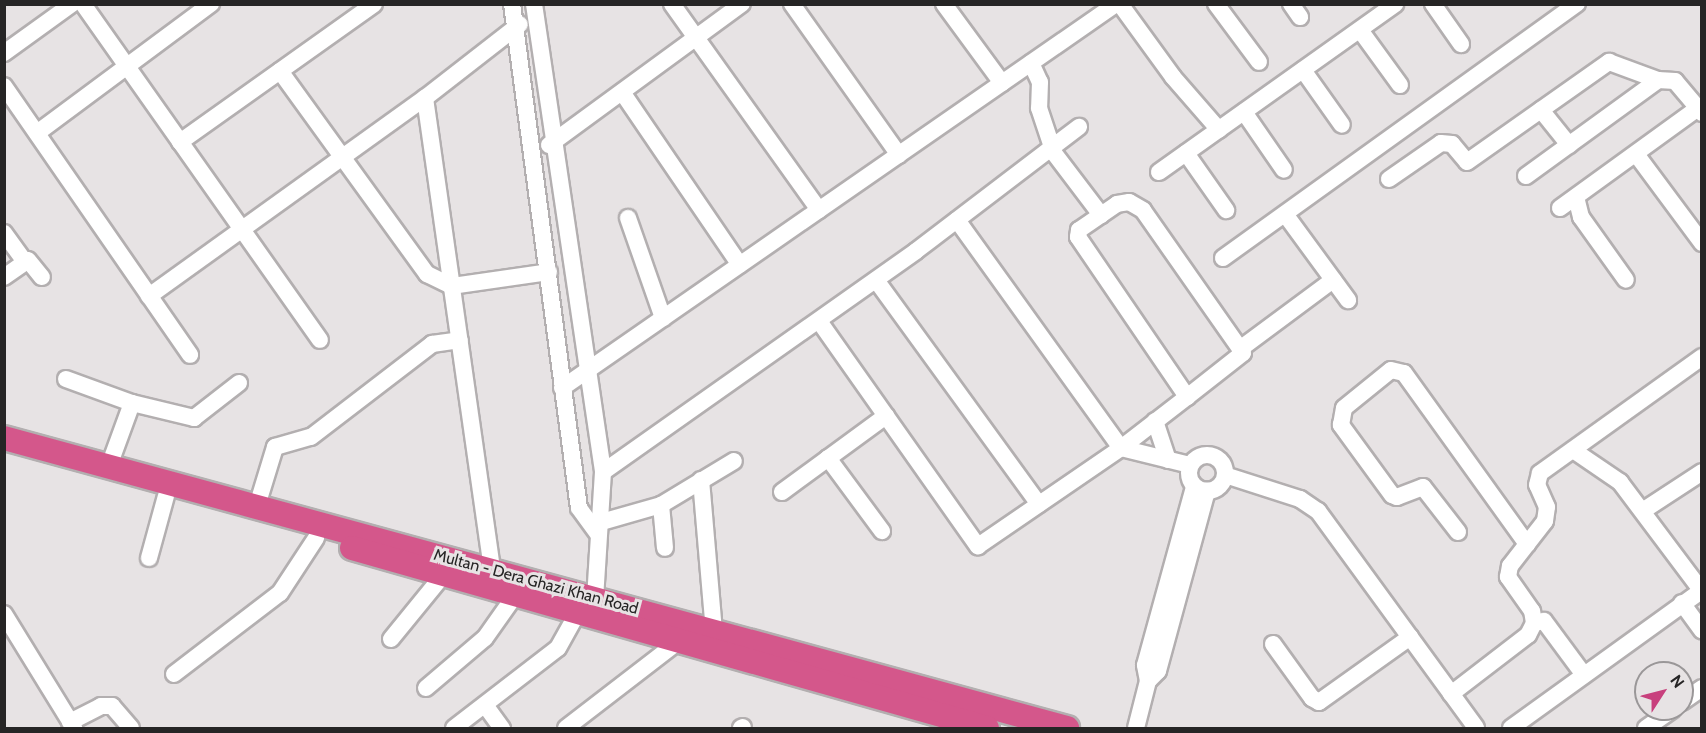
<!DOCTYPE html>
<style>
body{margin:0}
#map{position:relative;width:1706px;height:733px;overflow:hidden;background:#e7e3e4;font-family:Cabin,sans-serif}
div>[style]{position:absolute}
[style*='--x']{left:calc(var(--x)*1px);top:calc(var(--y)*1px);width:calc(var(--w)*1px);rotate:calc(var(--a)*1deg)}
.roads{filter:drop-shadow(2px 0 #b3afb0) drop-shadow(-2px 0 #b3afb0) drop-shadow(0 2px #b3afb0) drop-shadow(0 -2px #b3afb0)}
.minor>*{height:16px;margin:-8px;padding:0 8px;transform-origin:8px;border-radius:8px;background:#fff}
.minor>.ring{margin:-8px;padding:0;box-sizing:content-box;background:none;border:16px solid #fff;border-radius:50%}
.highway>*{height:24px;margin:-12px;padding:0 12px;transform-origin:12px;border-radius:12px;background:#d4578b}
span{translate:-50% -50%;white-space:nowrap;text-align:center;line-height:1.15;-webkit-text-stroke:6px #e7e3e4;paint-order:stroke}
.street-label{font-size:16px;color:#262525}
.frame{position:absolute;inset:0;border:6px solid #262525;pointer-events:none}
.north{position:absolute;left:1634px;top:661px;width:60px;height:60px;box-sizing:border-box;background:#e7e3e4;border:2px solid #9a9798;border-radius:50%;rotate:54deg;font-size:16px;font-weight:700;line-height:24px;text-align:center;color:#262525}
.north::after{content:'';display:block;margin:auto;width:21px;height:27px;background:#c8407d;clip-path:polygon(50% 0,100% 100%,50% 72%,0 100%)}
</style>
<div id="map">
<div class="roads">
<div class="minor">
<i style="--x:83;--y:4;--w:411;--a:54.8"></i>
<i style="--x:512;--y:4;--w:508;--a:82.43"></i>
<i style="--x:579;--y:508;--w:31;--a:54"></i>
<i style="--x:534;--y:4;--w:473;--a:81.6"></i>
<i style="--x:603;--y:472;--w:126;--a:93.6"></i>
<i style="--x:672;--y:4;--w:253;--a:54.5"></i>
<i style="--x:792;--y:4;--w:185;--a:54.7"></i>
<i style="--x:944;--y:4;--w:98;--a:53.7"></i>
<i style="--x:1120;--y:4;--w:90;--a:54"></i>
<i style="--x:1173;--y:77;--w:70;--a:49"></i>
<i style="--x:1216;--y:4;--w:72;--a:53.4"></i>
<i style="--x:1291;--y:4;--w:16;--a:55"></i>
<i style="--x:1433;--y:4;--w:49;--a:55"></i>
<i style="--x:1360;--y:30;--w:68;--a:54"></i>
<i style="--x:4;--y:53;--w:84;--a:-35.8"></i>
<i style="--x:1031;--y:63;--w:21;--a:65"></i>
<i style="--x:1040;--y:82;--w:26;--a:92"></i>
<i style="--x:1039;--y:108;--w:47;--a:71.6"></i>
<i style="--x:1054;--y:153;--w:78;--a:52.8"></i>
<i style="--x:1303;--y:70;--w:67;--a:54.7"></i>
<i style="--x:280;--y:71;--w:251;--a:54.1"></i>
<i style="--x:427;--y:274;--w:28;--a:26"></i>
<i style="--x:452;--y:286;--w:98;--a:-8.2"></i>
<i style="--x:4;--y:86;--w:327;--a:55.3"></i>
<i style="--x:622;--y:92;--w:209;--a:55.7"></i>
<i style="--x:425;--y:98;--w:476;--a:81.9"></i>
<i style="--x:1541;--y:110;--w:45;--a:51.3"></i>
<i style="--x:1244;--y:112;--w:70;--a:55.4"></i>
<i style="--x:37;--y:133;--w:217;--a:-36.6"></i>
<i style="--x:180;--y:142;--w:238;--a:-35.4"></i>
<i style="--x:549;--y:145;--w:239;--a:-36.2"></i>
<i style="--x:1186;--y:153;--w:70;--a:54.9"></i>
<i style="--x:1636;--y:154;--w:111;--a:53.4"></i>
<i style="--x:1159;--y:172;--w:290;--a:-35.4"></i>
<i style="--x:1526;--y:176;--w:163;--a:-36"></i>
<i style="--x:1658;--y:80;--w:17;--a:3"></i>
<i style="--x:1675;--y:81;--w:42;--a:49.8"></i>
<i style="--x:1389;--y:179;--w:63;--a:-34.7"></i>
<i style="--x:1441;--y:143;--w:11;--a:5"></i>
<i style="--x:1452;--y:144;--w:23;--a:50"></i>
<i style="--x:1467;--y:162;--w:174;--a:-35.2"></i>
<i style="--x:1609;--y:62;--w:52;--a:20.2"></i>
<i style="--x:1576;--y:197;--w:21;--a:76"></i>
<i style="--x:1581;--y:217;--w:77;--a:54.5"></i>
<i style="--x:1560;--y:208;--w:170;--a:-35.9"></i>
<i style="--x:1285;--y:214;--w:107;--a:53.8"></i>
<i style="--x:628;--y:218;--w:106;--a:70.7"></i>
<i style="--x:957;--y:220;--w:281;--a:54.3"></i>
<i style="--x:1121;--y:448;--w:71;--a:13.8"></i>
<i style="--x:4;--y:233;--w:36;--a:54"></i>
<i style="--x:1223;--y:258;--w:436;--a:-35.7"></i>
<i style="--x:4;--y:277;--w:29;--a:-35"></i>
<i style="--x:28;--y:260;--w:22;--a:51"></i>
<i style="--x:876;--y:280;--w:277;--a:54"></i>
<i style="--x:149;--y:296;--w:340;--a:-35.7"></i>
<i style="--x:425;--y:98;--w:120;--a:-37.9"></i>
<i style="--x:819;--y:321;--w:276;--a:54.8"></i>
<i style="--x:978;--y:546;--w:173;--a:-34.4"></i>
<i style="--x:1121;--y:448;--w:83;--a:-37.7"></i>
<i style="--x:1187;--y:397;--w:71;--a:-38.2"></i>
<i style="--x:1243;--y:353;--w:174;--a:-125"></i>
<i style="--x:1143;--y:210;--w:16;--a:-150"></i>
<i style="--x:1129;--y:202;--w:12;--a:171"></i>
<i style="--x:1117;--y:204;--w:46;--a:145.6"></i>
<i style="--x:1079;--y:230;--w:7;--a:98"></i>
<i style="--x:1078;--y:237;--w:194;--a:55.7"></i>
<i style="--x:1240;--y:349;--w:116;--a:-36.6"></i>
<i style="--x:66;--y:379;--w:70;--a:20"></i>
<i style="--x:132;--y:403;--w:64;--a:13.6"></i>
<i style="--x:194;--y:418;--w:57;--a:-37.9"></i>
<i style="--x:562;--y:388;--w:674;--a:-34.73"></i>
<i style="--x:1155;--y:421;--w:41;--a:71.6"></i>
<i style="--x:1573;--y:450;--w:57;--a:34.2"></i>
<i style="--x:1620;--y:482;--w:135;--a:53.1"></i>
<i class="ring" style="left:1189px;top:455px;width:20px;height:20px"></i>
<i style="--x:828;--y:458;--w:91;--a:53.5"></i>
<i style="--x:109;--y:466;--w:67;--a:-69.9"></i>
<i style="--x:603;--y:472;--w:383;--a:-35.2"></i>
<i style="--x:916;--y:251;--w:205;--a:-37.3"></i>
<i style="--x:1225;--y:475;--w:79;--a:17.7"></i>
<i style="--x:1300;--y:499;--w:22;--a:34"></i>
<i style="--x:1318;--y:511;--w:268;--a:53.9"></i>
<i style="--x:701;--y:480;--w:152;--a:85.1"></i>
<i style="--x:782;--y:492;--w:129;--a:-36.2"></i>
<i style="--x:661;--y:505;--w:43;--a:84.7"></i>
<i style="--x:257;--y:506;--w:62;--a:-73"></i>
<i style="--x:275;--y:447;--w:37;--a:-16"></i>
<i style="--x:311;--y:437;--w:153;--a:-37.5"></i>
<i style="--x:432;--y:344;--w:28;--a:-8"></i>
<i style="--x:1644;--y:510;--w:69;--a:-33.2"></i>
<i style="--x:598;--y:523;--w:66;--a:-15.9"></i>
<i style="--x:661;--y:505;--w:85;--a:-31.1"></i>
<i style="--x:1458;--y:532;--w:57;--a:-127.9"></i>
<i style="--x:1423;--y:487;--w:28;--a:159"></i>
<i style="--x:1397;--y:497;--w:5;--a:-158"></i>
<i style="--x:1392;--y:495;--w:87;--a:-126.1"></i>
<i style="--x:1341;--y:425;--w:17;--a:-80"></i>
<i style="--x:1344;--y:408;--w:60;--a:-39"></i>
<i style="--x:1391;--y:370;--w:13;--a:13"></i>
<i style="--x:1404;--y:373;--w:211;--a:54.3"></i>
<i style="--x:149;--y:558;--w:64;--a:-74.7"></i>
<i style="--x:1682;--y:603;--w:34;--a:54"></i>
<i style="--x:4;--y:614;--w:134;--a:58.4"></i>
<i style="--x:1534;--y:623;--w:10;--a:-11"></i>
<i style="--x:1544;--y:621;--w:67;--a:53.5"></i>
<i style="--x:391;--y:639;--w:84;--a:-50.8"></i>
<i style="--x:1273;--y:644;--w:67;--a:54.2"></i>
<i style="--x:1312;--y:698;--w:8;--a:30"></i>
<i style="--x:1319;--y:702;--w:112;--a:-35.5"></i>
<i style="--x:174;--y:674;--w:133;--a:-37.4"></i>
<i style="--x:280;--y:593;--w:66;--a:-56.8"></i>
<i style="--x:1148;--y:681;--w:14;--a:-45"></i>
<i style="--x:1158;--y:671;--w:187;--a:-74.8"></i>
<i style="--x:426;--y:688;--w:77;--a:-40.3"></i>
<i style="--x:485;--y:638;--w:54;--a:-54.8"></i>
<i style="--x:1451;--y:694;--w:97;--a:-37.5"></i>
<i style="--x:1528;--y:635;--w:13;--a:-63"></i>
<i style="--x:1534;--y:623;--w:12;--a:-99"></i>
<i style="--x:1532;--y:611;--w:42;--a:-125.2"></i>
<i style="--x:1508;--y:577;--w:11;--a:-80"></i>
<i style="--x:1510;--y:566;--w:57;--a:-52.1"></i>
<i style="--x:1545;--y:521;--w:14;--a:-82"></i>
<i style="--x:1547;--y:507;--w:24;--a:-114"></i>
<i style="--x:1537;--y:485;--w:12;--a:-76"></i>
<i style="--x:1540;--y:473;--w:199;--a:-35.6"></i>
<i style="--x:1682;--y:702;--w:24;--a:-35"></i>
<i style="--x:485;--y:705;--w:29;--a:54"></i>
<i style="--x:70;--y:722;--w:35;--a:-27"></i>
<i style="--x:101;--y:706;--w:11;--a:0"></i>
<i style="--x:112;--y:706;--w:29;--a:49"></i>
<i style="--x:454;--y:728;--w:131;--a:-37.6"></i>
<i style="--x:558;--y:648;--w:41;--a:-60.9"></i>
<i style="--x:566;--y:728;--w:143;--a:-37.6"></i>
<i style="--x:741;--y:728;--w:2;--a:-27"></i>
<i style="--x:1136;--y:728;--w:49;--a:-75.7"></i>
<i style="--x:1148;--y:681;--w:16;--a:-101"></i>
<i style="--x:1145;--y:665;--w:185;--a:-74.6"></i>
<i style="--x:1511;--y:728;--w:236;--a:-35.8"></i>
<i style="--x:1646;--y:728;--w:33;--a:-35"></i>
</div>
<div class="highway">
<i style="--x:4;--y:438;--w:1102;--a:15.26"></i>
<i style="--x:352;--y:548;--w:660;--a:15.83"></i>
</div>
</div>
<div class="street-label">
<span style="left:536px;top:582px;rotate:15deg">Multan - Dera Ghazi Khan Road</span>
</div>
<div class="frame"></div>
<div class="north">N</div>
</div>
